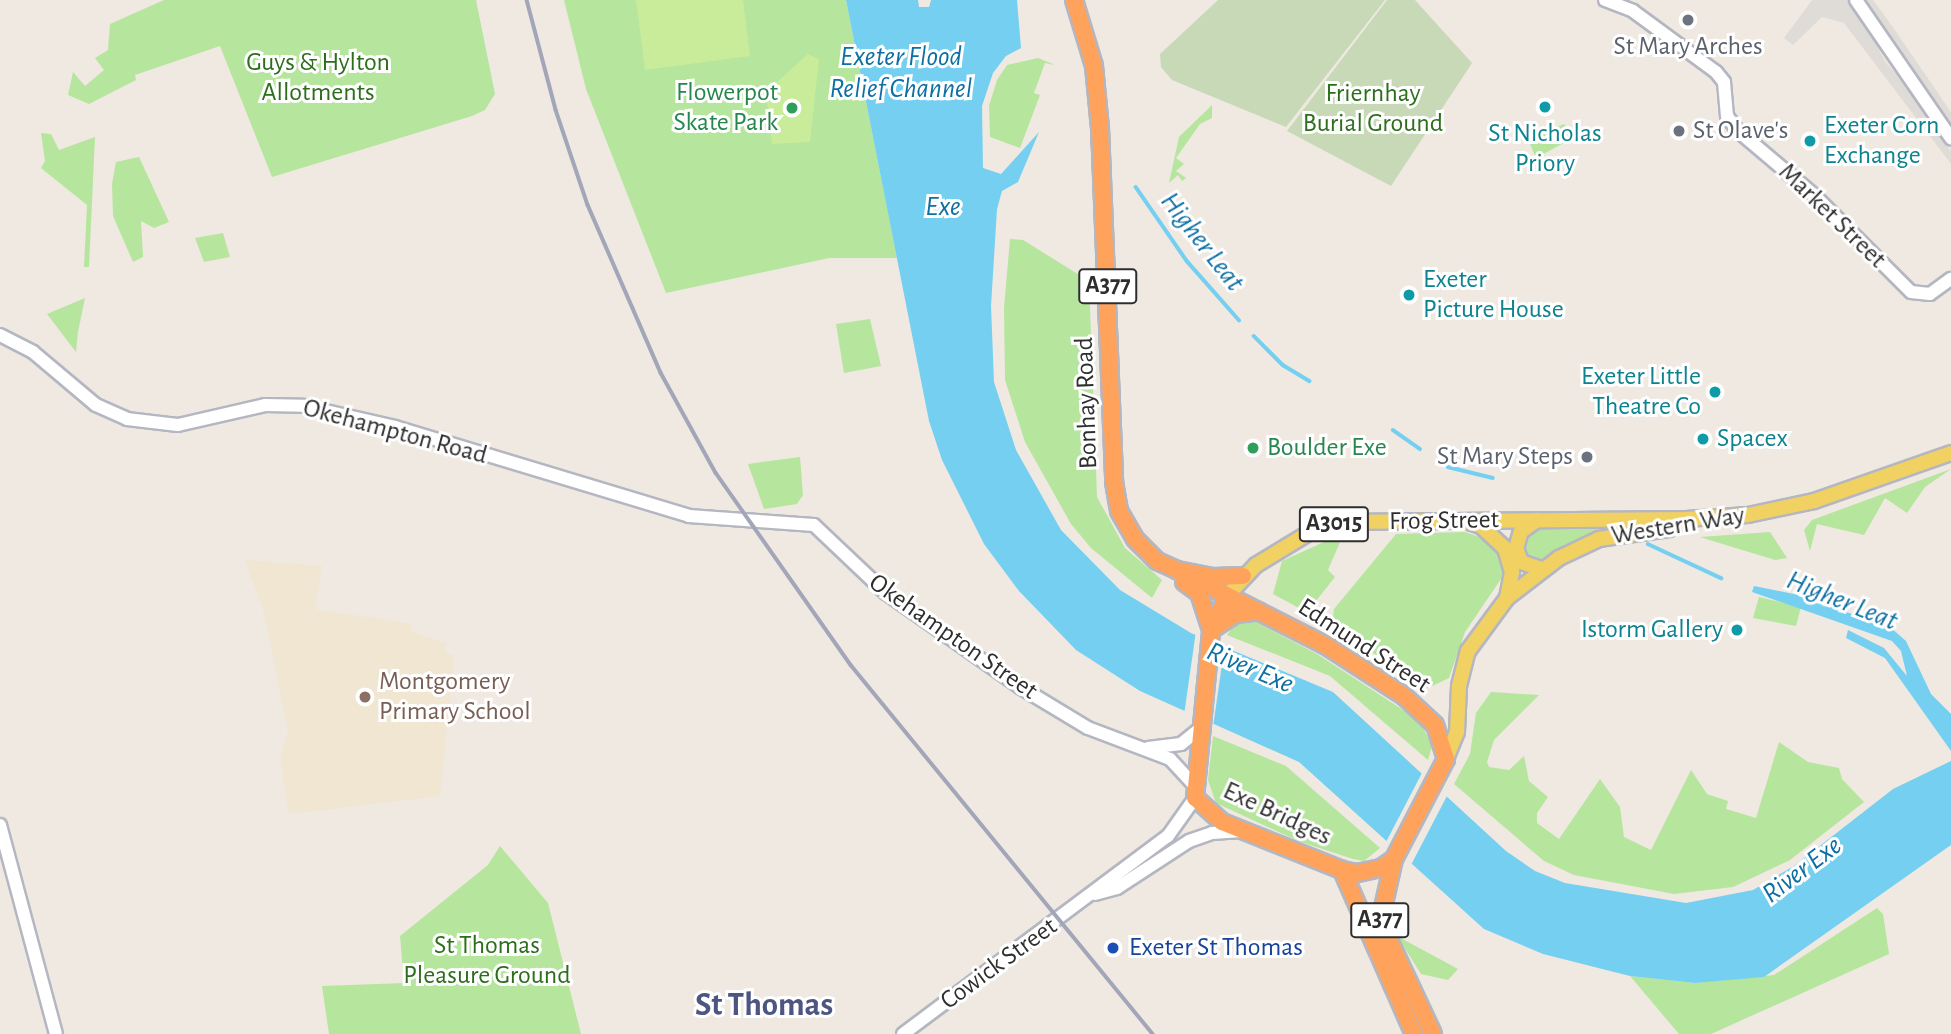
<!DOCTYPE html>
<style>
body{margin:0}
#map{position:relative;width:1951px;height:1034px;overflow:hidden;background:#efe9e1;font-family:"Alegreya Sans",sans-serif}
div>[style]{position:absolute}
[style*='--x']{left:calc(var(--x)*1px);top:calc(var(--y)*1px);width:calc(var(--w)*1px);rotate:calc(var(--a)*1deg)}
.education>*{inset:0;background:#f0e6d1}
.green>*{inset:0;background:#b6e59e}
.cemetery>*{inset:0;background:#c8d9b8}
.pitch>*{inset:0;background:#c9ec9a}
.plaza>*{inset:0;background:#dfdcd8}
.water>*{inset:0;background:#75cff0}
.pier>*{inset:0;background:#efe9e1}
.stream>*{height:3.5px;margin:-1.75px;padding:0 1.75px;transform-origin:1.75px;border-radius:1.75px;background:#75cff0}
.roads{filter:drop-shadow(2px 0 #b4b7c1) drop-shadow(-2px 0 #b4b7c1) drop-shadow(0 2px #b4b7c1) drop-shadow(0 -2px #b4b7c1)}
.secondary>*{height:12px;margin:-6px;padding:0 6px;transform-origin:6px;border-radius:6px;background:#fff}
.primary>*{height:14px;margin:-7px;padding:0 7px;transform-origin:7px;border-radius:7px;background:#f2d163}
.highway>*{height:16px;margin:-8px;padding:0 8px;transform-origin:8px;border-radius:8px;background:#ffa35c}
.rail>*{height:3.5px;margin:-1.75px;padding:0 1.75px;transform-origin:1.75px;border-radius:1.75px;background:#a3a6b8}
.dots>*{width:19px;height:19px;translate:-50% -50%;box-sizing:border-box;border:4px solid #fff;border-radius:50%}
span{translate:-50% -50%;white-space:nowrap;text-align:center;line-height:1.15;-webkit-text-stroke:6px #fff;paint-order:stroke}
.shield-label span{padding:2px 5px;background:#fff;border:2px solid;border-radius:5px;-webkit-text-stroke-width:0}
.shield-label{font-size:24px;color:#2e2e2e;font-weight:700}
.worship-label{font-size:26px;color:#5b616d}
.left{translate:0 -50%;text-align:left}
.right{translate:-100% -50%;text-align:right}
.park-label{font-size:26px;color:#2c6e1b}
.leisure-label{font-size:26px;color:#27864d}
.culture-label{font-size:26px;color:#0d838f}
.street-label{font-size:26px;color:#2e2e2e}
.education-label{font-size:26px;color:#785e54}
.transit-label{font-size:26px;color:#164399}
.water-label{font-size:28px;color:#0d6fa3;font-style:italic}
.district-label{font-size:33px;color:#4d5680;font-weight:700}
</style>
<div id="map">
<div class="education">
<i style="clip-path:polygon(245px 560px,322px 566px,315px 609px,411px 624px,411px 631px,446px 644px,445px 653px,454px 655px,440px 796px,289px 814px,280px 758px,288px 733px,264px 613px)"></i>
</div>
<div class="green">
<i style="clip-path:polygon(164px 0,476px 0,495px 94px,485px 110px,472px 116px,272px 177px,220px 46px,135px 75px,136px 80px,89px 104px,68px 95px,73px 72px,85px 86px,104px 70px,95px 58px,108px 50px,110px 24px)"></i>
<i style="clip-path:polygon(564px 0,846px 0,897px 258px,829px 258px,666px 293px,586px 89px)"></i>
<i style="clip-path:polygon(1038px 58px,1055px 65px,1045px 63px,1034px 93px,1040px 95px,1020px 148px,990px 137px,989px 106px,997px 80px,1007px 65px)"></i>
<i style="clip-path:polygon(1212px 105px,1212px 118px,1200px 124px,1176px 158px,1184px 164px,1176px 171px,1186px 178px,1182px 181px,1178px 175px,1169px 183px,1179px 137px)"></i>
<i style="clip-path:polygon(1564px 124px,1575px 137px,1536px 158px,1528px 139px)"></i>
<i style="clip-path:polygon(41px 133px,51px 134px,59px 150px,95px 137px,89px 267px,84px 267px,87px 205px,41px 168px,45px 161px)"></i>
<i style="clip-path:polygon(139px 157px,169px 222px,154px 228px,141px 221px,143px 257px,133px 262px,113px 216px,112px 184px,116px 162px)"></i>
<i style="clip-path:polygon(223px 233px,230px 257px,204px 262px,195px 238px)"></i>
<i style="clip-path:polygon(1010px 239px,1023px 240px,1089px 281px,1097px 497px,1125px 548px,1162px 580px,1152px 598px,1091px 548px,1071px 524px,1025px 442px,1005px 380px,1004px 308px)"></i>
<i style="clip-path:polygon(85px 298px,78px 332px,76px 352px,47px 314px)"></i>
<i style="clip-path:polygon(870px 319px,881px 366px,844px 373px,836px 324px)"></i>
<i style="clip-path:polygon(800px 457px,803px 495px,797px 504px,764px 509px,748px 464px)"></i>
<i style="clip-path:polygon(1951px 469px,1925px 487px,1907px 513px,1885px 498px,1864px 535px,1817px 524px,1810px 551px,1804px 530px,1812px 520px)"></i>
<i style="clip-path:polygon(1575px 524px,1619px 527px,1562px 548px,1545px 561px,1526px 557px,1524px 540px,1536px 528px)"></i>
<i style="clip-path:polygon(1465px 532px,1488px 540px,1499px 552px,1503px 576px,1465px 632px,1449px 678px,1428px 688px,1332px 627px,1334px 609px,1396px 534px)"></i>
<i style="clip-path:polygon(1770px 532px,1787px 558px,1775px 560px,1700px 537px)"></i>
<i style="clip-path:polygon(1344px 533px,1328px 570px,1335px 577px,1312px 606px,1299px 608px,1273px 594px,1282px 561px)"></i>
<i style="clip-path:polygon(1759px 597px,1801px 607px,1796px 626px,1753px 618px)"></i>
<i style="clip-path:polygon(1248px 618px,1317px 654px,1420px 721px,1432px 746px,1428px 760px,1330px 676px,1227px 635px,1238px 620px)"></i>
<i style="clip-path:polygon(1491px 692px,1539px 695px,1494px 740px,1487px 762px,1489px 767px,1509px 770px,1524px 756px,1529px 781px,1548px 797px,1537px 813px,1537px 823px,1559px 839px,1600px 779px,1620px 807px,1624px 837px,1651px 850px,1691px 770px,1707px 794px,1728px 801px,1726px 809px,1756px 818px,1779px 742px,1808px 762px,1839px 768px,1842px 779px,1864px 802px,1790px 860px,1733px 887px,1674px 894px,1574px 875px,1544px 861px,1454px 784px,1470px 754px,1476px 713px)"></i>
<i style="clip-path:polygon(1213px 736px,1286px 766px,1380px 848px,1364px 861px,1353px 859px,1298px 841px,1216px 803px,1208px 780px)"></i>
<i style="clip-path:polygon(500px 846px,548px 903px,581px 1034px,329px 1034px,322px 986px,404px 983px,400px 936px,488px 865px)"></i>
<i style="clip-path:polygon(1877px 908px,1883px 914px,1889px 954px,1711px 1034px,1679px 1034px,1630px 976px,1695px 983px,1774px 975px)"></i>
<i style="clip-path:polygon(1397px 936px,1458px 969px,1448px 980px,1421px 974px)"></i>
</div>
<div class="cemetery">
<i style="clip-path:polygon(1218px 0,1385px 0,1286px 127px,1172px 80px,1161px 67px,1160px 54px)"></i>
<i style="clip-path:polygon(1387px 0,1415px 0,1472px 63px,1391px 186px,1287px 131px)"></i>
</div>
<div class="pitch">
<i style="clip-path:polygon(636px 0,743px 0,750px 56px,645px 70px)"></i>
<i style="clip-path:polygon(808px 54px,819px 59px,810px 142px,772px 144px,766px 92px)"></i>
</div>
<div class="plaza">
<i style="clip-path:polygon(1812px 0,1849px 0,1859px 11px,1885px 61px,1925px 109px,1951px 152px,1951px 164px,1844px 23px,1822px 17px,1793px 45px,1784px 38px)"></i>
<i style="clip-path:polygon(1864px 0,1873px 0,1892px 26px,1951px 112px,1951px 125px)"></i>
</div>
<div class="water">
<i style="clip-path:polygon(846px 0,918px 0,919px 7px,929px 7px,931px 0,1017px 0,1021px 48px,1006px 56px,993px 73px,982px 106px,983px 168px,1001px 174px,1039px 132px,1018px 182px,1002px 191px,997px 209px,991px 306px,994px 382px,1016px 450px,1061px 530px,1120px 590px,1191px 633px,1333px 692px,1506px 851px,1535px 871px,1565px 883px,1686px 903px,1753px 890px,1794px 866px,1893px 789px,1951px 761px,1951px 845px,1764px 977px,1695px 983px,1630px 976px,1543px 954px,1484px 929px,1299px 762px,1140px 691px,1076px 650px,1019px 591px,984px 544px,942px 460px,929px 421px)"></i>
<i style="clip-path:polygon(1754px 586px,1794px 594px,1890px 627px,1906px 641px,1931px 694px,1951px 714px,1951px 751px,1885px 658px,1846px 638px,1848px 630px,1884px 648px,1907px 676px,1901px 651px,1892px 641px,1752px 592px)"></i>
</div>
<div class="pier">
<i style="clip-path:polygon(1196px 631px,1225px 643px,1213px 727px,1184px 715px)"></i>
<i style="clip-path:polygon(1424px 769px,1449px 792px,1410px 867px,1385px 844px)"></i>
</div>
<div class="stream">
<i style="--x:1136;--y:187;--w:90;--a:55.4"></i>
<i style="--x:1187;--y:261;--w:79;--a:48.6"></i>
<i style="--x:1254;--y:336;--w:41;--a:45"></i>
<i style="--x:1283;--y:365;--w:31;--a:31"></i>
<i style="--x:1393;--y:430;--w:33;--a:35"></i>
<i style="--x:1448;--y:467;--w:46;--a:13.7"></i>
<i style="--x:1648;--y:544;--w:81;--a:25"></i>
</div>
<div class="roads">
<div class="secondary">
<i style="--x:1605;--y:0;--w:30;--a:21"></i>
<i style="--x:1633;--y:11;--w:103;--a:36.3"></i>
<i style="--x:1716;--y:72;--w:13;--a:51"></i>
<i style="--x:1724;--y:82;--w:34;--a:85"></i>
<i style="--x:1727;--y:116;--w:17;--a:54"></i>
<i style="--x:1737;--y:130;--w:101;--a:40.2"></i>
<i style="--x:1814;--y:195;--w:137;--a:45"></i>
<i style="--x:1911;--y:292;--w:19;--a:6"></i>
<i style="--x:1930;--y:294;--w:26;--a:-36"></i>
<i style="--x:1856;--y:0;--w:168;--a:55.5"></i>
<i style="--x:0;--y:335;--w:37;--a:27"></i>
<i style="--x:33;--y:352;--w:82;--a:40.1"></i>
<i style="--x:96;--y:405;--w:34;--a:24"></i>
<i style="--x:127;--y:419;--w:51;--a:6.7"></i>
<i style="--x:178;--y:425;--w:89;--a:-12.9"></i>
<i style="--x:265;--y:405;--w:39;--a:1"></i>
<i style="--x:304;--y:406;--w:93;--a:13"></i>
<i style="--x:395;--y:427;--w:307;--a:16.8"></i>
<i style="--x:689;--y:516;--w:125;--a:4.1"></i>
<i style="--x:814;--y:525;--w:99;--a:43.4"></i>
<i style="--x:886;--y:593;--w:164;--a:35"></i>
<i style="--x:1020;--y:687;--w:79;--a:31.1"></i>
<i style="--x:1088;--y:728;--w:88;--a:20.7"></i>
<i style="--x:1170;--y:759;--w:37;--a:47"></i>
<i style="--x:1148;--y:748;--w:33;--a:-7"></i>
<i style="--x:1181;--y:744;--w:22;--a:-39"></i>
<i style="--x:0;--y:825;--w:216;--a:75"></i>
<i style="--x:1095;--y:894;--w:23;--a:-15"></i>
<i style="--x:1117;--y:888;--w:86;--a:-33.1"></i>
<i style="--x:1189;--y:841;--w:24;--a:-19"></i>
<i style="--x:1212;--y:833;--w:30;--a:-4"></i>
<i style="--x:903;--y:1034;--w:331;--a:-36.8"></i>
<i style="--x:1168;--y:836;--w:47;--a:-54.6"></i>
</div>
<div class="primary">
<i style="--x:1537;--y:520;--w:19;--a:145"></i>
<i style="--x:1521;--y:531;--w:18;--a:106"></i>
<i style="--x:1516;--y:548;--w:15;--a:70"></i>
<i style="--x:1521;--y:562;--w:21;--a:19"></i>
<i style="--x:1469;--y:522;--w:13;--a:18"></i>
<i style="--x:1481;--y:526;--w:33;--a:43"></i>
<i style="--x:1505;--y:548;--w:25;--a:74"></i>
<i style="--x:1512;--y:572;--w:26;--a:101"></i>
<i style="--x:1227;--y:596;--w:42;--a:-46.9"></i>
<i style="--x:1256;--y:565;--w:66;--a:-31.3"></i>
<i style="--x:1312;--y:531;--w:29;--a:-18"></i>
<i style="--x:1340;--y:522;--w:346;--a:-0.5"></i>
<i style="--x:1446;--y:759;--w:29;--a:-68"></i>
<i style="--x:1457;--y:732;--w:46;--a:-87.5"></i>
<i style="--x:1459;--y:686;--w:36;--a:-76"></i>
<i style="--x:1468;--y:651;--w:66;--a:-53.7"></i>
<i style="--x:1507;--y:598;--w:66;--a:-37.6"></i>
<i style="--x:1559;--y:558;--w:44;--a:-25.4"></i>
<i style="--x:1599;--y:539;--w:71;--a:-8.1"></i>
<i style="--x:1669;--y:529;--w:20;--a:-30"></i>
<i style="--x:1686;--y:519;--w:62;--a:-3.7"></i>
<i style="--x:1748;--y:515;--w:67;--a:-12"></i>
<i style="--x:1814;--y:501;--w:145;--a:-19.3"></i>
</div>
<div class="highway">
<i style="--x:1074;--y:0;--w:69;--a:73.1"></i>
<i style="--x:1094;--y:66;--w:62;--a:84.5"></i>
<i style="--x:1100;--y:128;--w:354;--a:87.7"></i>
<i style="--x:1114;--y:482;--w:29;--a:80"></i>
<i style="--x:1119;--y:511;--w:32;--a:60"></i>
<i style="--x:1135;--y:539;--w:31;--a:45"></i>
<i style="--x:1157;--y:561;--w:22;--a:24"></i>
<i style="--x:1177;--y:570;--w:38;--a:11"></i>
<i style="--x:1214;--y:577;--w:29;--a:-2"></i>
<i style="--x:1177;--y:570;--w:166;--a:26.9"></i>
<i style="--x:1325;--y:645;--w:94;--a:32.8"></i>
<i style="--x:1404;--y:696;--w:42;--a:43.1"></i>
<i style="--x:1435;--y:725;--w:36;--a:72"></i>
<i style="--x:1446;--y:759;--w:113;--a:117.5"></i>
<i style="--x:1394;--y:859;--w:16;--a:145"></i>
<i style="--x:1381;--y:868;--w:25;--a:168"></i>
<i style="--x:1357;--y:873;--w:15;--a:-169"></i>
<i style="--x:1342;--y:870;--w:129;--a:-158.2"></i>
<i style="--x:1222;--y:822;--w:36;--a:-138"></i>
<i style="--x:1195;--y:798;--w:167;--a:-84.5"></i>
<i style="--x:1211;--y:632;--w:39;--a:-66"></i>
<i style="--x:1184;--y:582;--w:19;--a:36"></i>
<i style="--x:1199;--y:593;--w:39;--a:72"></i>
<i style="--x:1211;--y:630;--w:30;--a:-33"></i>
<i style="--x:1236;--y:614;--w:23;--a:-7"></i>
<i style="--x:1394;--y:859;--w:64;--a:102.7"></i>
<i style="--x:1380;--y:921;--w:125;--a:64.9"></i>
<i style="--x:1342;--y:870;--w:179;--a:66.3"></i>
</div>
</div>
<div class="rail">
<i style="--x:527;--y:0;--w:114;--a:75.2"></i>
<i style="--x:556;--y:110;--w:100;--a:71.4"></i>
<i style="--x:588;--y:205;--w:183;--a:66.5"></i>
<i style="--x:661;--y:373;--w:114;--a:61.2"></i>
<i style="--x:716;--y:473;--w:235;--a:54.9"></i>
<i style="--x:851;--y:665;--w:477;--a:50.7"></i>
</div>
<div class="dots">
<i style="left:1688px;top:20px;background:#6b7280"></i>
<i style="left:1545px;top:107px;background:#0f9aa8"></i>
<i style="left:792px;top:108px;background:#2e9e5b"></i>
<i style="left:1679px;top:131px;background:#6b7280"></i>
<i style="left:1810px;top:141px;background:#0f9aa8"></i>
<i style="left:1409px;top:295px;background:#0f9aa8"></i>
<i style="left:1715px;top:392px;background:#0f9aa8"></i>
<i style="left:1703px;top:439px;background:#0f9aa8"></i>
<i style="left:1253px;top:448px;background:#2e9e5b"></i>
<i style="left:1587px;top:457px;background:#6b7280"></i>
<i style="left:1737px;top:630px;background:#0f9aa8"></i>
<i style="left:365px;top:697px;background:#8d6e63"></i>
<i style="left:1113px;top:948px;background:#1a4fb4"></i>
</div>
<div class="shield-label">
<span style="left:1108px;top:286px">A377</span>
<span style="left:1334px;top:524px">A3015</span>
<span style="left:1380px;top:920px">A377</span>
</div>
<div class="worship-label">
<span style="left:1688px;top:47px">St Mary Arches</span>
<span class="left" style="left:1693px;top:131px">St Olave's</span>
<span class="right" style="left:1573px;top:457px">St Mary Steps</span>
</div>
<div class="park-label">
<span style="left:318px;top:78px">Guys &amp; Hylton<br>Allotments</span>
<span style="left:1373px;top:109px">Friernhay<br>Burial Ground</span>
<span style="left:487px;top:961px">St Thomas<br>Pleasure Ground</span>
</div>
<div class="leisure-label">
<span class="right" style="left:778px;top:108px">Flowerpot<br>Skate Park</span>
<span class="left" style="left:1267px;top:448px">Boulder Exe</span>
</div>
<div class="culture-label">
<span class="left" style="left:1824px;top:141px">Exeter Corn<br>Exchange</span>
<span style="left:1545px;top:149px">St Nicholas<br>Priory</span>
<span class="left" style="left:1423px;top:295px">Exeter<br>Picture House</span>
<span class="right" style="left:1701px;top:392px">Exeter Little<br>Theatre Co</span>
<span class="left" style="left:1717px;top:439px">Spacex</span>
<span class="right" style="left:1723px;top:630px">Istorm Gallery</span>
</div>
<div class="street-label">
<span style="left:1832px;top:216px;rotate:44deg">Market Street</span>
<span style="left:1087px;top:403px;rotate:-92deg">Bonhay Road</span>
<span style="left:395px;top:432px;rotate:15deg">Okehampton Road</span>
<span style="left:1444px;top:521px;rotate:-1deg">Frog Street</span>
<span style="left:1678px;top:526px;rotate:-9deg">Western Way</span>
<span style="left:953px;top:637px;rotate:35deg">Okehampton Street</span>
<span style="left:1364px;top:646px;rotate:33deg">Edmund Street</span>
<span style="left:1277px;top:814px;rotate:25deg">Exe Bridges</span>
<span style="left:999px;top:964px;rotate:-36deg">Cowick Street</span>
</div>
<div class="education-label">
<span class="left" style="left:379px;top:697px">Montgomery<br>Primary School</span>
</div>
<div class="transit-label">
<span class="left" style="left:1129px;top:948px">Exeter St Thomas</span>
</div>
<div class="water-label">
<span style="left:901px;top:73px">Exeter Flood<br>Relief Channel</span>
<span style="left:943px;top:207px">Exe</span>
<span style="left:1202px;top:242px;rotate:52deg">Higher Leat</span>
<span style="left:1842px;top:601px;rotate:22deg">Higher Leat</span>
<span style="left:1250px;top:668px;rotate:23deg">River Exe</span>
<span style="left:1802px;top:870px;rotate:-37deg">River Exe</span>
</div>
<div class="district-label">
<span style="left:764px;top:1006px">St Thomas</span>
</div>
</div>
